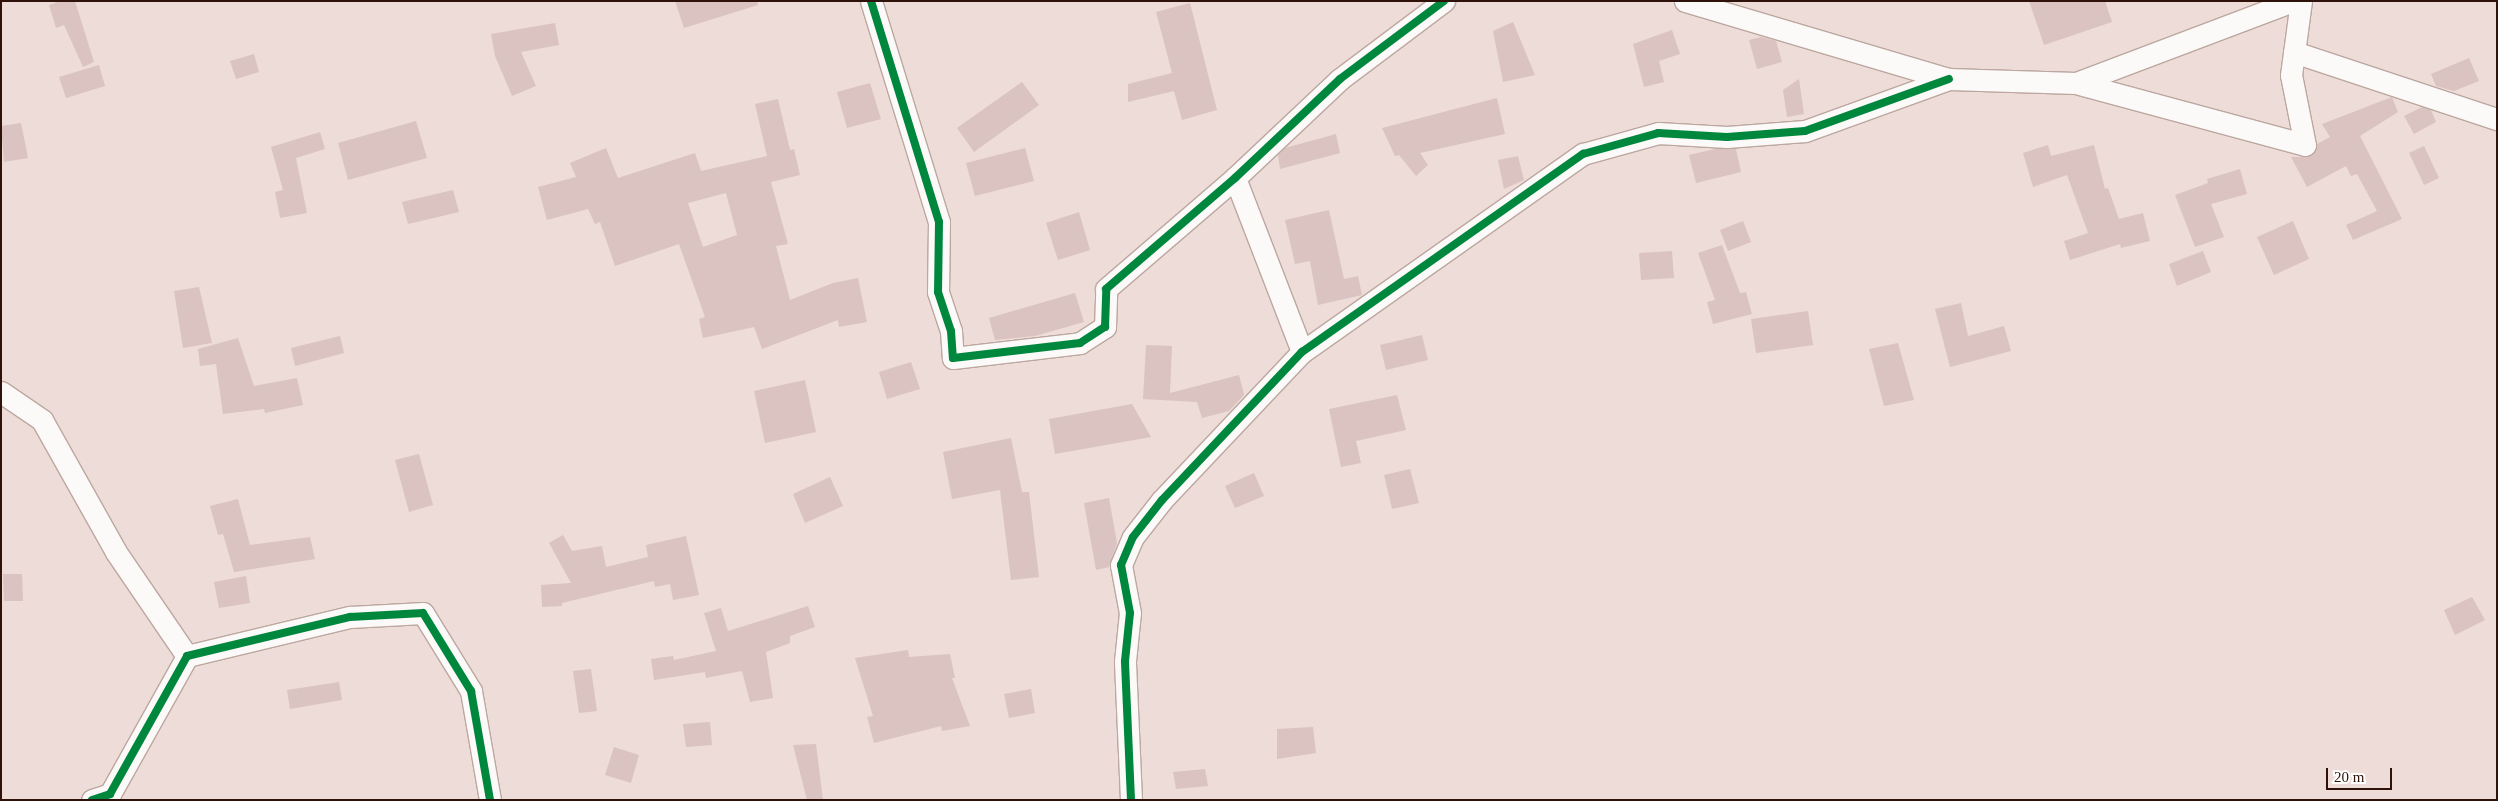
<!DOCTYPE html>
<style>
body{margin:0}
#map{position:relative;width:2498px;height:801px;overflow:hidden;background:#eddcd7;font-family:Georgia,serif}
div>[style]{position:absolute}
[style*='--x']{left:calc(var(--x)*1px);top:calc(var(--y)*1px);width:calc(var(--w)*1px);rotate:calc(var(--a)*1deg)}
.building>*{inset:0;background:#dac3c1}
.roads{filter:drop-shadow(1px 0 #bca7a0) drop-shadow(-1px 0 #bca7a0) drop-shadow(0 1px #bca7a0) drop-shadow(0 -1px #bca7a0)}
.street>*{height:21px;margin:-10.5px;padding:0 10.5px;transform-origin:10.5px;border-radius:10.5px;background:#fcfaf9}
.cycleway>*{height:8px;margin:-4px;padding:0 4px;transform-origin:4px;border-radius:4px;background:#00873e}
span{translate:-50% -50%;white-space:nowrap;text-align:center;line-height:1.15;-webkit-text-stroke:4px #fff;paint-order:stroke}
.frame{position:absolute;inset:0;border:2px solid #2f130a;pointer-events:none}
.scale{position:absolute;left:2326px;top:768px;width:66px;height:22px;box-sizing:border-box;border:2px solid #2f130a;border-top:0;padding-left:6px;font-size:15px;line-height:18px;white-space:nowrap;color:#2f130a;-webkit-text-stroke:4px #fff;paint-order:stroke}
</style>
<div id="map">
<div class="building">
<i style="clip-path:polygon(60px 1px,75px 1px,94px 62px,83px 67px,64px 25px,56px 28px,49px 5px)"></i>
<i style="clip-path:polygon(675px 1px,757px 1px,758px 5px,684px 28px)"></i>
<i style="clip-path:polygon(2029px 1px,2105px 1px,2112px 22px,2044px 45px)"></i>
<i style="clip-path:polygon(1190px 3px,1217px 110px,1182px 120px,1174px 91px,1128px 102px,1128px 84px,1172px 73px,1156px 12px)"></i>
<i style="clip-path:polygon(1513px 22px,1535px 75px,1503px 82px,1493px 31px)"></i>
<i style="clip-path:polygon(555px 23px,559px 45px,521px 52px,536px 86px,512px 96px,495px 56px,491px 34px)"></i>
<i style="clip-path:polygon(1672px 30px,1680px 54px,1659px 61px,1664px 82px,1644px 87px,1633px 44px)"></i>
<i style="clip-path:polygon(1761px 37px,1776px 41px,1782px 62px,1757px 69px,1749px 40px)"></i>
<i style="clip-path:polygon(254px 54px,259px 72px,236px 79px,230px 61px)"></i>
<i style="clip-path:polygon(2469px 58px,2479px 81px,2454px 91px,2436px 86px,2431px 74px)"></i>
<i style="clip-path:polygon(99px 65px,105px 86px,66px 98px,59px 77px)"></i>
<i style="clip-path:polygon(1799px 79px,1804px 114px,1787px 117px,1783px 90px)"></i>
<i style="clip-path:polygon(1022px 82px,1039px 105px,974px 152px,957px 128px)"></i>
<i style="clip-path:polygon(870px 83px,881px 119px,847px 128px,837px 92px)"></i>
<i style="clip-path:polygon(2392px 97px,2398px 112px,2360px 136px,2402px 219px,2353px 240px,2346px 225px,2377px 211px,2357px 174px,2351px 176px,2346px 166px,2307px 187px,2291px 157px,2308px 157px,2314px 154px,2317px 144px,2330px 137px,2322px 124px)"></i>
<i style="clip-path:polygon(1497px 98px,1505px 134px,1420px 153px,1428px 165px,1416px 176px,1399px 155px,1395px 156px,1382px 128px)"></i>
<i style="clip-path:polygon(evenodd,778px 99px,790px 150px,794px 149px,800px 175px,771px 182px,788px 244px,776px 246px,790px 300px,833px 283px,858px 278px,867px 322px,839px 327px,838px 320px,762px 349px,754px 327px,703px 338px,699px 319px,705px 317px,679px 244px,615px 266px,600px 222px,595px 224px,588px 209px,547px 220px,538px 187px,576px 177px,570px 163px,606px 148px,618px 178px,695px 153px,701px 171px,767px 156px,755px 104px,778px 99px,726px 193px,737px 235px,703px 247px,688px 203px,726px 193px)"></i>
<i style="clip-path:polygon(2422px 107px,2431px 110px,2436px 122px,2414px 134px,2404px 116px)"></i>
<i style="clip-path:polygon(416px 121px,427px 158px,348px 180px,338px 143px)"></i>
<i style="clip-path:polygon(21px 123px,28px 158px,4px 162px,1px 126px)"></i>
<i style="clip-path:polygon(320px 132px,325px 149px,296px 158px,307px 213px,280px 218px,275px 192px,283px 190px,271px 147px)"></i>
<i style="clip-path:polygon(1336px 134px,1340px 153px,1280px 169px,1278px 155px,1285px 148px)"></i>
<i style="clip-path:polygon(2048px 145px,2051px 156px,2094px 145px,2105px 189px,2108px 188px,2119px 219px,2143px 213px,2150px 241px,2121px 248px,2120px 244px,2070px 260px,2064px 241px,2088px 233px,2067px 175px,2033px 187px,2023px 153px)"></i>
<i style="clip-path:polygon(2424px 146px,2439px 178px,2424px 185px,2409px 153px)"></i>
<i style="clip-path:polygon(1025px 148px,1034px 181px,975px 196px,966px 163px)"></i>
<i style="clip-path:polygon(1715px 149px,1736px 149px,1741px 172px,1696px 183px,1689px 155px)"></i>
<i style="clip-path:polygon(1518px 156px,1524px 180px,1504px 189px,1498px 160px)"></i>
<i style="clip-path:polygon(2240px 169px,2247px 194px,2211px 204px,2224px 237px,2195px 247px,2175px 195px,2208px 183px,2207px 179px)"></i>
<i style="clip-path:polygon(453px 190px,459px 212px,408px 224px,402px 202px)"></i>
<i style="clip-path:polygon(1329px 210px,1344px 279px,1358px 276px,1362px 295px,1318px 305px,1310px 261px,1295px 264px,1285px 220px)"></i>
<i style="clip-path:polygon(1079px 212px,1090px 250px,1058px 260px,1046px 223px)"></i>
<i style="clip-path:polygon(1743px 221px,1751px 242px,1728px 251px,1720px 230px)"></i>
<i style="clip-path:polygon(2293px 221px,2309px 259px,2274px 275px,2257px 237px)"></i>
<i style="clip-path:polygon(1722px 245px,1740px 293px,1746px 292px,1752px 314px,1713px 324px,1707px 302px,1715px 300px,1698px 253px)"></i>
<i style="clip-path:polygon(1672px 251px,1674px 278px,1641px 280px,1639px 253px)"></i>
<i style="clip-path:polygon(2203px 251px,2211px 272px,2177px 286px,2169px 264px)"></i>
<i style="clip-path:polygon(199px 287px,212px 343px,183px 348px,174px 291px)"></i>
<i style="clip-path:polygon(1075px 293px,1084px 322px,1035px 336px,995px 340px,989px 318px)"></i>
<i style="clip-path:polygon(1961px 303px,1968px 336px,2004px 326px,2011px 351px,1950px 367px,1935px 309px)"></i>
<i style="clip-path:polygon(1808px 311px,1813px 345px,1756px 353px,1751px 319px)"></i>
<i style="clip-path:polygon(1422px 335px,1428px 360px,1386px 370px,1380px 345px)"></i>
<i style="clip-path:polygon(340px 336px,344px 353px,295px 366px,291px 348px)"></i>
<i style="clip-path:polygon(238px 338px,254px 386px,297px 378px,303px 405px,265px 413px,264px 409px,223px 414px,216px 364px,200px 366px,198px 349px)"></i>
<i style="clip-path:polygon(1898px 343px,1914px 400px,1884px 406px,1869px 349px)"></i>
<i style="clip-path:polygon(1146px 345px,1172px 346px,1170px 393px,1239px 375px,1244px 395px,1229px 411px,1202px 418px,1197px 402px,1143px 399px)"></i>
<i style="clip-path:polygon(911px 362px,920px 389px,887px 399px,879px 372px)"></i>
<i style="clip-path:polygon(805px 380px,816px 432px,765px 443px,754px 391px)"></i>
<i style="clip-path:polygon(1397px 395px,1406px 430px,1356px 441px,1361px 463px,1341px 467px,1329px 409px)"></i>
<i style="clip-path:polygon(1132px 404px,1151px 437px,1055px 454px,1049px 419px)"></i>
<i style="clip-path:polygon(1011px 438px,1022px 492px,1029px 492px,1039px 577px,1011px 580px,1000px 490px,952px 499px,943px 452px)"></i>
<i style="clip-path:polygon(419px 454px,433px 505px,409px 512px,395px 460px)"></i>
<i style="clip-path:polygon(1410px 469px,1419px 503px,1392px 509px,1384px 475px)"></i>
<i style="clip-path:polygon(1254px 473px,1264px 496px,1235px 508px,1225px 486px)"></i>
<i style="clip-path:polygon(830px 477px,843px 506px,805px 523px,793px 494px)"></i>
<i style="clip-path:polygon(1109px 498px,1117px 543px,1109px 567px,1096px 570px,1084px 503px)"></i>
<i style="clip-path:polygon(238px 499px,250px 545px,310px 537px,315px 559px,234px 572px,223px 534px,218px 535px,210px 506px)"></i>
<i style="clip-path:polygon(563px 535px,572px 551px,602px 546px,606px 567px,648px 557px,646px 545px,686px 536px,699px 595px,673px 600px,670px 584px,655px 587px,654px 581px,562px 603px,562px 606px,542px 607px,541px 585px,571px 583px,549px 543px)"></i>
<i style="clip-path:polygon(3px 574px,22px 574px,23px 601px,4px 601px)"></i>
<i style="clip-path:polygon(246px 576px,250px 603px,219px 608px,214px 582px)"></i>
<i style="clip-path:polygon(2472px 597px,2485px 620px,2455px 635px,2444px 610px)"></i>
<i style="clip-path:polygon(808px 606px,815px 627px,790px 636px,790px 643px,766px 652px,773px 698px,750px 702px,742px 671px,706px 678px,705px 672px,654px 680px,651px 659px,673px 656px,674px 660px,716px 651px,704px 613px,721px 608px,728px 631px)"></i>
<i style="clip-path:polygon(908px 650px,909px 657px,950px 654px,955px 678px,952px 678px,970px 726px,942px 731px,941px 726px,874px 743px,867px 717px,873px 716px,855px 658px)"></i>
<i style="clip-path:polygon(591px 669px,597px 711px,579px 713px,573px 671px)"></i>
<i style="clip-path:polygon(339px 682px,342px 700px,290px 709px,287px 690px)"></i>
<i style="clip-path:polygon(1031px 689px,1035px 713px,1009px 718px,1004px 694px)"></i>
<i style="clip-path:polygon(710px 722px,712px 745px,686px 747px,683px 724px)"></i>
<i style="clip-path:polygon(1313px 727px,1316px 753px,1277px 759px,1277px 729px)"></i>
<i style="clip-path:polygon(816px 744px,823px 800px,807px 800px,793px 745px)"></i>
<i style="clip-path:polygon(614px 747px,639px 755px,631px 783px,605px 775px)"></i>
<i style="clip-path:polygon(1205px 769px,1208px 786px,1176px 789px,1173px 772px)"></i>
</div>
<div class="roads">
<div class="street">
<i style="--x:871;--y:1;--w:231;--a:72.9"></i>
<i style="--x:939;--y:222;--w:70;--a:90.8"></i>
<i style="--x:938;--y:292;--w:41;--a:71.6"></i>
<i style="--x:951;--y:331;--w:27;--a:86"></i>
<i style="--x:953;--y:358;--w:128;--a:-6.7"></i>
<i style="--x:1080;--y:343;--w:30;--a:-33"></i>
<i style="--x:1105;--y:327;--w:38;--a:-88"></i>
<i style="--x:1106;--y:289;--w:170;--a:-40.7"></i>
<i style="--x:1235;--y:178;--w:144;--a:-43.3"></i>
<i style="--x:1340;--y:79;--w:130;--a:-36.9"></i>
<i style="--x:1685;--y:1;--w:275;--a:16.5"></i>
<i style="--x:1949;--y:79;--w:127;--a:1.8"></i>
<i style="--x:2076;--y:83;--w:237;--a:15.1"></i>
<i style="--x:2305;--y:145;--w:71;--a:-101.3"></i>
<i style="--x:2291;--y:75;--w:75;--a:-82.3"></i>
<i style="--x:2294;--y:52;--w:214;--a:18.3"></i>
<i style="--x:2076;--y:83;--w:232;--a:-20.7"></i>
<i style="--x:1235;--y:178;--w:186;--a:68.9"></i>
<i style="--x:1;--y:392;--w:50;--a:34.3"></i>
<i style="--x:42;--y:420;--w:151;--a:60.7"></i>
<i style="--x:116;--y:552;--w:126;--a:55.7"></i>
<i style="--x:92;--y:800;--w:19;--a:-18"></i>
<i style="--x:110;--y:794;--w:158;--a:-60.8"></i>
<i style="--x:187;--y:656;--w:168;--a:-13.5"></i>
<i style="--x:350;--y:617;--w:73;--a:-3.1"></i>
<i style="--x:423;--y:613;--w:92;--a:58.4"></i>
<i style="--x:471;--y:691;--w:111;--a:80.1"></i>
<i style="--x:1131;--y:800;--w:139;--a:-92.5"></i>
<i style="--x:1125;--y:661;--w:48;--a:-84.1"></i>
<i style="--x:1130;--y:613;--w:49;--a:-100.6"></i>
<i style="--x:1121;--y:565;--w:30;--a:-67"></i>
<i style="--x:1133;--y:537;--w:47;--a:-51.9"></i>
<i style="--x:1162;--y:500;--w:204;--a:-46.6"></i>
<i style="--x:1302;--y:352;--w:344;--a:-35.2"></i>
<i style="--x:1583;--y:154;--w:78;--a:-15.6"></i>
<i style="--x:1658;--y:133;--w:69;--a:3.3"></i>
<i style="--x:1727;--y:137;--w:78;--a:-4.4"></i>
<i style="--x:1805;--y:131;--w:153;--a:-19.9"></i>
</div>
</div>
<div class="cycleway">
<i style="--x:871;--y:1;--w:231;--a:72.9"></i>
<i style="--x:939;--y:222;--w:70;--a:90.8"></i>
<i style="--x:938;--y:292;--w:41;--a:71.6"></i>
<i style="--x:951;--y:331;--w:27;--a:86"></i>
<i style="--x:953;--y:358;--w:128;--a:-6.7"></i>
<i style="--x:1080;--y:343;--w:30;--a:-33"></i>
<i style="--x:1105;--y:327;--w:38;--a:-88"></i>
<i style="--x:1106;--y:289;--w:170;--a:-40.7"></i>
<i style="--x:1235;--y:178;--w:144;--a:-43.3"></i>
<i style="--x:1340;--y:79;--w:130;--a:-36.9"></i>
<i style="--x:92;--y:800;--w:19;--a:-18"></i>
<i style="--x:110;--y:794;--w:158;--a:-60.8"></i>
<i style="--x:187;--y:656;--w:168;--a:-13.5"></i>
<i style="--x:350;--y:617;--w:73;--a:-3.1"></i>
<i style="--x:423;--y:613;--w:92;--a:58.4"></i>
<i style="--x:471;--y:691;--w:111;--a:80.1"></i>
<i style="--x:1131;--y:800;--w:139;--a:-92.5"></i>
<i style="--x:1125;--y:661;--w:48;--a:-84.1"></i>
<i style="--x:1130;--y:613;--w:49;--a:-100.6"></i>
<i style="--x:1121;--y:565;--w:30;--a:-67"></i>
<i style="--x:1133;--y:537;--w:47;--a:-51.9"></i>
<i style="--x:1162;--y:500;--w:204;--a:-46.6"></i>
<i style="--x:1302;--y:352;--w:344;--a:-35.2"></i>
<i style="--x:1583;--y:154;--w:78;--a:-15.6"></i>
<i style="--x:1658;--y:133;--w:69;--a:3.3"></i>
<i style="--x:1727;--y:137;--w:78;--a:-4.4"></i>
<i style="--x:1805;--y:131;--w:153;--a:-19.9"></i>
</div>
<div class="frame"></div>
<div class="scale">20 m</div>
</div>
